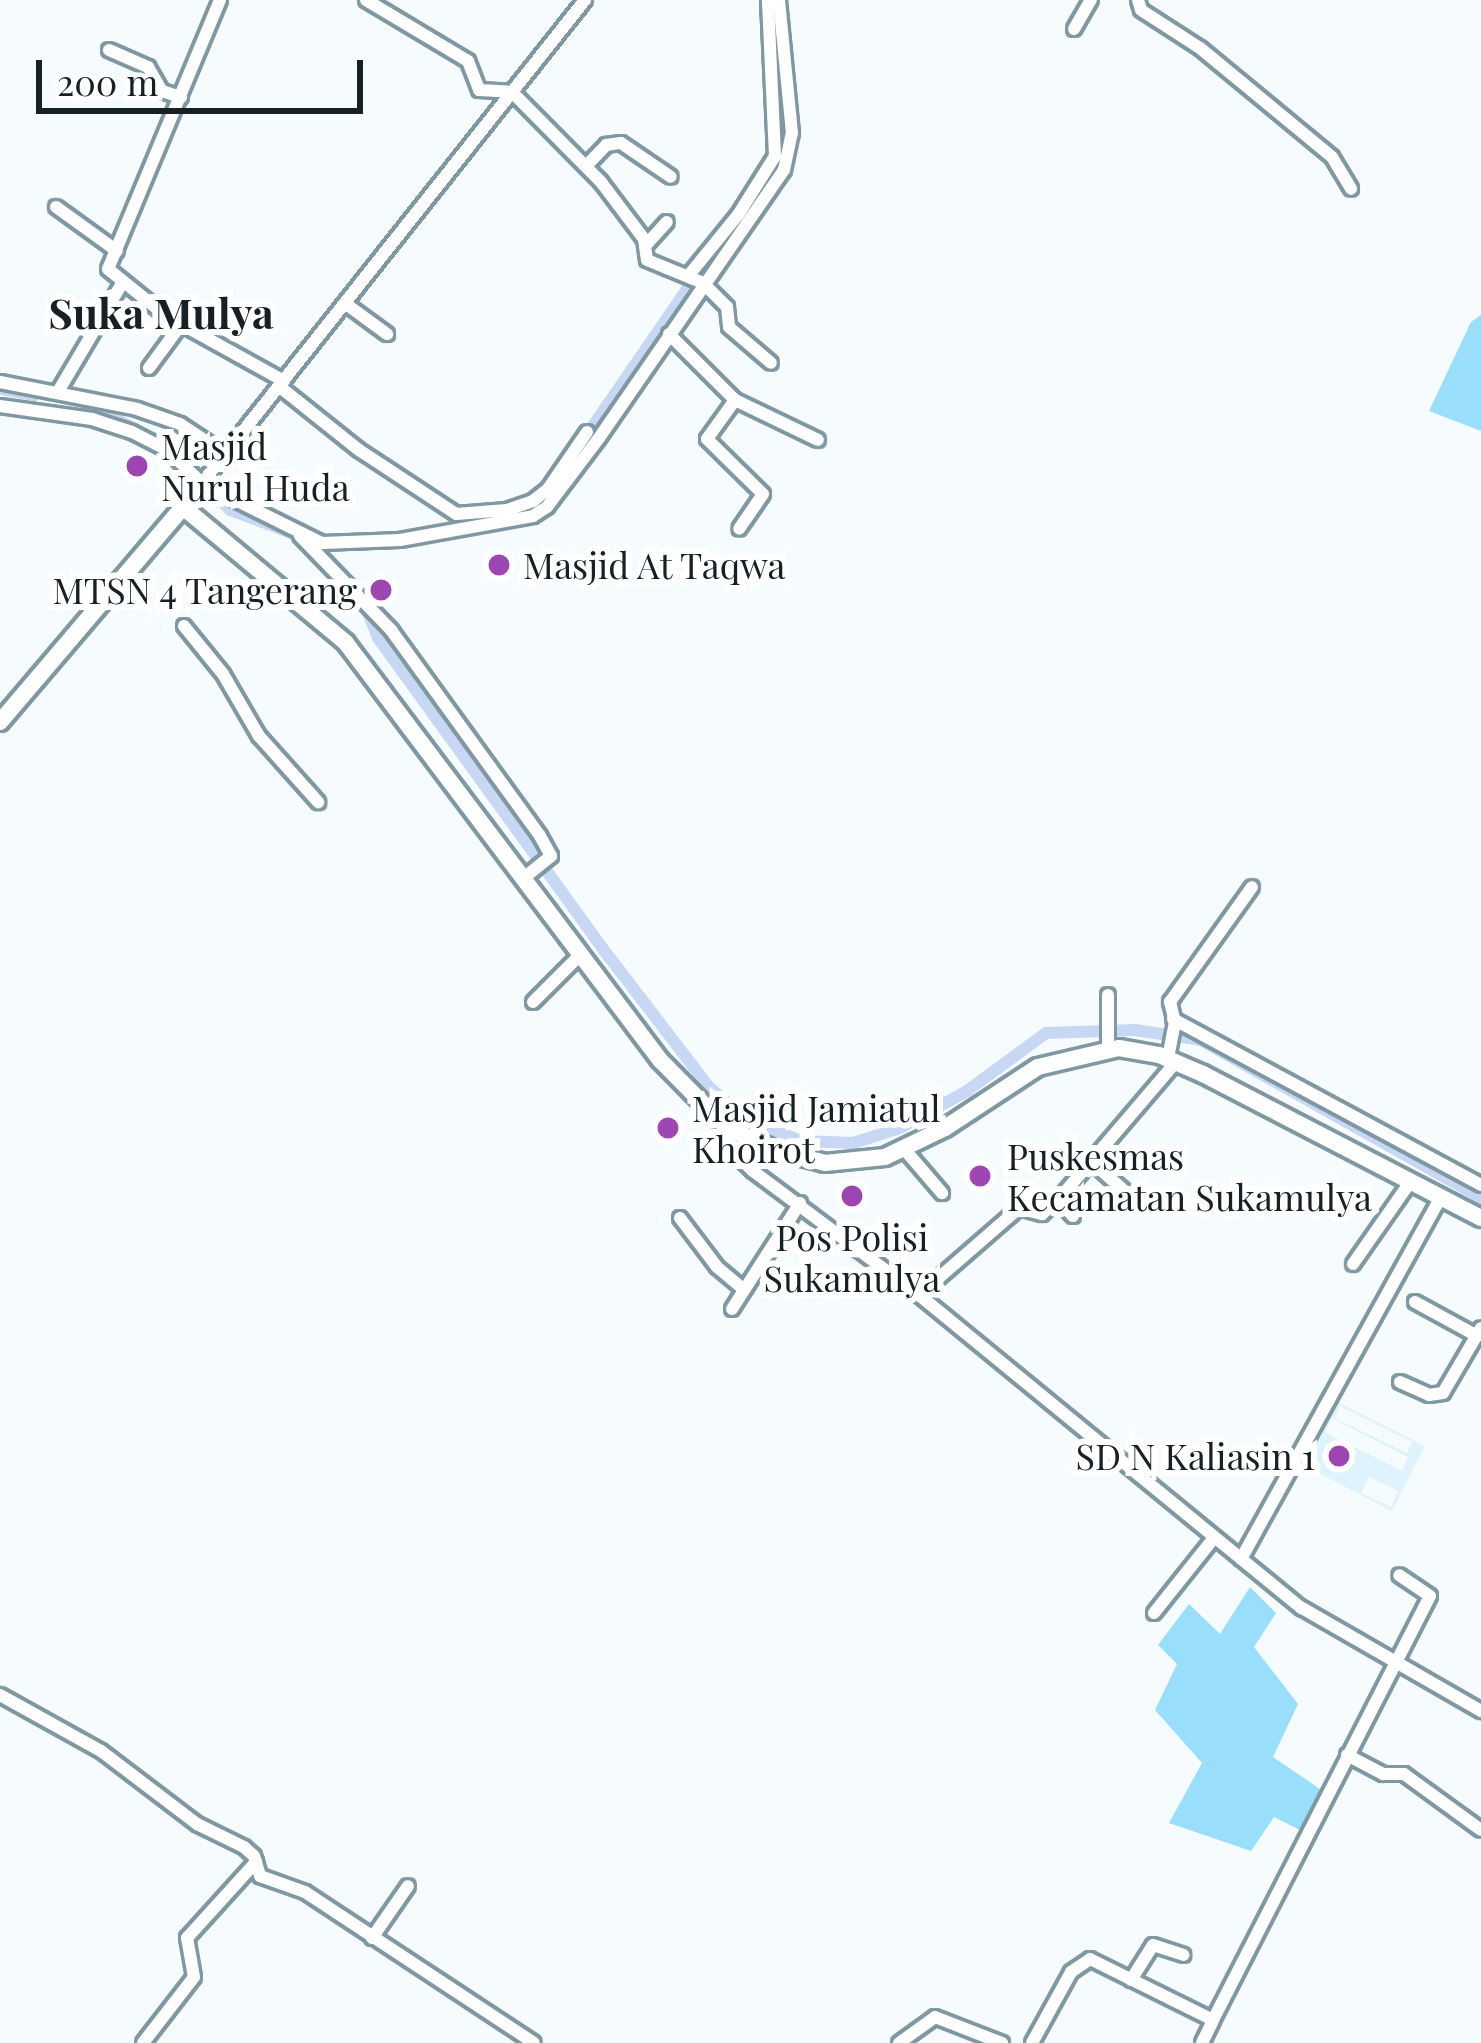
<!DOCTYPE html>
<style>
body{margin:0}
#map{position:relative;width:1481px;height:2043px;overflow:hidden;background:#f6fbfd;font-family:"Playfair Display",serif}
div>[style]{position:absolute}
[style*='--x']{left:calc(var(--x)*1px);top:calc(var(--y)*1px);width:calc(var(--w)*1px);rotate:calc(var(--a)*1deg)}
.built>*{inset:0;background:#dff3fc}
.green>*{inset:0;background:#99defa}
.canal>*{height:12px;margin:-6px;padding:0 6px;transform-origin:6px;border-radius:6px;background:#c8d7f4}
.roads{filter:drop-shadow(3px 0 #8098a2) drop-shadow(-3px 0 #8098a2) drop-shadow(0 3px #8098a2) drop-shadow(0 -3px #8098a2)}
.minor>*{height:12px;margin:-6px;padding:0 6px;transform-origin:6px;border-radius:6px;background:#fff}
.major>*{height:16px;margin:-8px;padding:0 8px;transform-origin:8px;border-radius:8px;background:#fff}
.dots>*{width:33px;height:33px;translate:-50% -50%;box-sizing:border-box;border:6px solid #fff;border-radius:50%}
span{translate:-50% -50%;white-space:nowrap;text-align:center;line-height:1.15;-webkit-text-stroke:12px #fff;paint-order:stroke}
.poi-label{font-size:36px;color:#172024}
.left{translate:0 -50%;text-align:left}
.right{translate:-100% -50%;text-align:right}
.quarter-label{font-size:42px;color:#172024;font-weight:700}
.scale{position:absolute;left:36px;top:60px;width:327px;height:54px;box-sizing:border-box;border:6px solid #172024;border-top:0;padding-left:15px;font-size:36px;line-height:42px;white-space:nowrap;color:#172024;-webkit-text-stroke:9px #fff;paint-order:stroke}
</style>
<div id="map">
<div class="built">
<i style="clip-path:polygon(evenodd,1335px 1401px,1425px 1446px,1392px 1511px,1303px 1465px,1335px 1401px,1340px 1406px,1412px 1442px,1407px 1453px,1335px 1418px,1340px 1406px,1335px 1401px,1332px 1418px,1408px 1457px,1402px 1471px,1325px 1432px,1332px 1418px,1335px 1401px,1369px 1477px,1398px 1491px,1391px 1507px,1361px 1493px,1369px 1477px)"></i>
</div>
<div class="green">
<i style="clip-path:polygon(1481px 315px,1481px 431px,1429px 411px,1471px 322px)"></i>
<i style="clip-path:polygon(1250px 1587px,1276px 1613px,1254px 1647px,1298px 1704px,1273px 1757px,1323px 1791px,1302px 1831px,1274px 1817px,1251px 1851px,1169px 1823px,1202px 1763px,1155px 1710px,1177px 1664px,1158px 1645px,1189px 1604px,1220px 1634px)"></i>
</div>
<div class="canal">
<i style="--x:0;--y:389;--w:35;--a:10"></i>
<i style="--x:84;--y:403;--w:57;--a:27"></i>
<i style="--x:584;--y:439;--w:201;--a:-55.5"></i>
<i style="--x:211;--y:490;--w:28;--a:46"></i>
<i style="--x:230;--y:510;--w:66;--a:20.4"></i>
<i style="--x:364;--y:603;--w:38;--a:68"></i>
<i style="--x:378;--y:638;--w:395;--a:54.1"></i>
<i style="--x:610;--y:958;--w:163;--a:52.5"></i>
<i style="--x:709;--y:1087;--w:50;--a:40.1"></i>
<i style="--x:747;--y:1119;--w:58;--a:22.2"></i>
<i style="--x:801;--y:1141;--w:52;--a:2.2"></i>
<i style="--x:853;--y:1143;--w:49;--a:-17.7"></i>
<i style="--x:900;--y:1128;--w:77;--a:-28.9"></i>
<i style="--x:967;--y:1091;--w:98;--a:-36.3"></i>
<i style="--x:1046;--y:1033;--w:89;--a:-1.9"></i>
<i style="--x:1135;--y:1030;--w:67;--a:8.6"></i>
<i style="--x:1201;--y:1040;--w:322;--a:29.4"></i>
</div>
<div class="roads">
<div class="minor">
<i style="--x:220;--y:0;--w:291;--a:112.6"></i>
<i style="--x:108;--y:269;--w:73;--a:38.9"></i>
<i style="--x:165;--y:315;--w:136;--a:29"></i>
<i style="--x:366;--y:0;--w:119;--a:30.9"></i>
<i style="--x:468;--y:61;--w:31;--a:69"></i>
<i style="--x:479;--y:90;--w:33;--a:3"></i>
<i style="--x:512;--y:92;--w:127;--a:45.3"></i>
<i style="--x:601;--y:182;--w:71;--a:53"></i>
<i style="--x:644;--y:239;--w:21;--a:82"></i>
<i style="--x:647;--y:260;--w:61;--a:22.3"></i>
<i style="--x:703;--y:283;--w:34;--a:45"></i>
<i style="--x:727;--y:307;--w:20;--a:84"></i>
<i style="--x:729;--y:327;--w:55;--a:40.6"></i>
<i style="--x:1138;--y:0;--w:10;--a:73"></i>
<i style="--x:1141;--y:10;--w:70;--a:32.8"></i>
<i style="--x:1200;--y:48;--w:171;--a:39.5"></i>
<i style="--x:1332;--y:157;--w:37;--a:59"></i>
<i style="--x:1074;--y:29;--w:34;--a:-60"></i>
<i style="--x:109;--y:50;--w:43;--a:23.6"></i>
<i style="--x:148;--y:67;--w:28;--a:60"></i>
<i style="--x:162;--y:91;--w:20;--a:18"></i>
<i style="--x:587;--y:165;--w:28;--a:-46"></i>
<i style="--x:606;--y:145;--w:15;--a:-8"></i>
<i style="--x:621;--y:143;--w:60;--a:34.2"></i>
<i style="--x:56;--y:207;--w:75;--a:35.8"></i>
<i style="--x:646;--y:245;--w:31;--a:-48"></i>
<i style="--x:689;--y:275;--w:77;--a:-50.8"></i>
<i style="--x:738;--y:215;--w:70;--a:-57.9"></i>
<i style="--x:775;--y:156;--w:156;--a:-92.6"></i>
<i style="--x:346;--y:304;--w:51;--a:36.2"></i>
<i style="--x:669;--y:334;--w:93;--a:45"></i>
<i style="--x:735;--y:400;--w:48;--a:125.7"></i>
<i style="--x:707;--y:439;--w:78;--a:44.5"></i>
<i style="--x:763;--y:494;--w:42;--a:124.4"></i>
<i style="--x:149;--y:368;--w:56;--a:-53.7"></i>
<i style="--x:0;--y:382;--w:140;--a:11.1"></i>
<i style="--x:137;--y:409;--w:46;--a:19.2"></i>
<i style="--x:180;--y:424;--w:56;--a:33.4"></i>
<i style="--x:280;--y:387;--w:101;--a:38.6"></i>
<i style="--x:359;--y:450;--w:116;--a:33.4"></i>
<i style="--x:456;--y:514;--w:51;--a:-4.5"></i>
<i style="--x:507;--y:510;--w:28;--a:-19"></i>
<i style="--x:533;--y:501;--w:19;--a:-39"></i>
<i style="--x:548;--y:489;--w:69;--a:-55.6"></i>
<i style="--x:59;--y:390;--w:122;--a:-59.4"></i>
<i style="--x:735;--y:400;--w:92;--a:25.7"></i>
<i style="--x:0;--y:406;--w:93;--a:8"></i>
<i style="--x:92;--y:419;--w:42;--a:18"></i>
<i style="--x:132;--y:432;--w:38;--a:27"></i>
<i style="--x:166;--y:449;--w:51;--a:43.4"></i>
<i style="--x:203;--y:484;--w:133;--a:26.4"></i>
<i style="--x:322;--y:543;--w:78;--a:-2.2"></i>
<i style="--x:400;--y:540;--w:135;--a:-10.2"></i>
<i style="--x:533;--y:516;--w:17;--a:-33"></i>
<i style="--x:547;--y:507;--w:86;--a:-53"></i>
<i style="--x:599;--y:438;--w:326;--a:-55.4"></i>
<i style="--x:784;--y:170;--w:38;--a:-78"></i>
<i style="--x:792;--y:133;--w:134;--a:-95.6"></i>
<i style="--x:183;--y:507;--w:647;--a:-51.59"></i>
<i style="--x:300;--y:536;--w:131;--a:45.9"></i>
<i style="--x:391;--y:630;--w:254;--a:54.1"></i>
<i style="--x:540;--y:836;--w:23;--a:61"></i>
<i style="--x:551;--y:856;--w:33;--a:141"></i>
<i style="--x:184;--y:626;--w:62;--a:50.9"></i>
<i style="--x:223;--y:674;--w:72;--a:59.9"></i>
<i style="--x:259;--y:736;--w:89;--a:48.2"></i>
<i style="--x:1108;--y:995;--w:52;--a:90"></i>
<i style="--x:533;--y:1002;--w:69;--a:-45"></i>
<i style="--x:1173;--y:1019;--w:350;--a:28.3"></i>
<i style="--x:1168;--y:1058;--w:36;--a:-79"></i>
<i style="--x:1175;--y:1023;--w:22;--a:-103"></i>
<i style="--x:1170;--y:1002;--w:141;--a:-54.5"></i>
<i style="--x:726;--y:1127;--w:19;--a:87"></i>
<i style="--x:727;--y:1146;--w:36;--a:44"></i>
<i style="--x:753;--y:1171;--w:207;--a:36.8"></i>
<i style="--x:919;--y:1295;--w:495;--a:39.3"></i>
<i style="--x:1302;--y:1608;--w:207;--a:29.9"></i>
<i style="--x:905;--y:1150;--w:57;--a:49.3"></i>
<i style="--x:1092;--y:1162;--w:62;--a:41.7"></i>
<i style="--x:1058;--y:1200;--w:22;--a:47"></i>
<i style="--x:680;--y:1218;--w:61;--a:52.9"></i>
<i style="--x:717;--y:1267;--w:35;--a:40"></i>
<i style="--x:1353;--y:1264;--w:101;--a:-55.1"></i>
<i style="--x:919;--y:1295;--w:133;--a:-41"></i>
<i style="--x:1019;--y:1208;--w:24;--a:15"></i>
<i style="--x:1042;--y:1214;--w:21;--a:-41"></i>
<i style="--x:1058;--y:1200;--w:182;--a:-49.5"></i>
<i style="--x:1415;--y:1302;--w:71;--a:28.7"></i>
<i style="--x:732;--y:1309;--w:126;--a:-57.3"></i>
<i style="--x:1400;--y:1382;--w:32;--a:24"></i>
<i style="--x:1429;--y:1395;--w:14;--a:-8"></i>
<i style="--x:1443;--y:1393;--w:75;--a:-59.7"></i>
<i style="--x:1241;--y:1559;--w:414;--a:-61.1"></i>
<i style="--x:1154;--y:1613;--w:95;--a:-51.4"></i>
<i style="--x:0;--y:1695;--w:115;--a:29"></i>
<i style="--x:101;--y:1751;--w:121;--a:37.2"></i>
<i style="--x:197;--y:1824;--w:52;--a:26.1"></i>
<i style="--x:244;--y:1847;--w:13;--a:42"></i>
<i style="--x:254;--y:1856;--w:21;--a:73"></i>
<i style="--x:260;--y:1876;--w:48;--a:19.6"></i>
<i style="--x:305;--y:1892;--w:274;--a:33.4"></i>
<i style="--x:1347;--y:1755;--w:41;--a:27.8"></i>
<i style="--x:1383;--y:1774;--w:21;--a:0"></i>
<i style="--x:1404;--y:1774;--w:95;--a:36"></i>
<i style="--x:372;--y:1938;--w:63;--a:-55.3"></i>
<i style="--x:1131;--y:1980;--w:41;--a:-57.8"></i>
<i style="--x:1153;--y:1945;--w:32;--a:18"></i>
<i style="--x:143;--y:2043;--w:83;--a:-52.3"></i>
<i style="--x:194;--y:1977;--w:40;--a:-100"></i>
<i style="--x:187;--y:1938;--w:103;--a:-47.8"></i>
<i style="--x:899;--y:2043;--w:44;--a:-35.8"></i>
<i style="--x:935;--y:2017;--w:72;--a:21.2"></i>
<i style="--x:1032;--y:2043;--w:81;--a:-61.2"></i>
<i style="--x:1071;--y:1972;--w:23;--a:-34"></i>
<i style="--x:1090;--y:1959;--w:137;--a:26.4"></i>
<i style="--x:1213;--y:2020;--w:476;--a:-62.9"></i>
<i style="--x:1430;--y:1596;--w:37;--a:-146"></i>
<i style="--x:1202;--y:2043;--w:25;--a:-64"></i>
</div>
<div class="major">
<i style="--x:0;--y:722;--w:282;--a:-49.6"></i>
<i style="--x:183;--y:507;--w:212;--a:39.8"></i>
<i style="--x:346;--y:643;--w:522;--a:53.02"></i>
<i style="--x:660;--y:1060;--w:94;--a:45.4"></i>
<i style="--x:726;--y:1127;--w:56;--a:25.2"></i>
<i style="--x:777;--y:1151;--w:49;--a:14"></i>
<i style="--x:825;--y:1163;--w:60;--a:-5.7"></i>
<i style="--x:885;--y:1157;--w:67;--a:-25.8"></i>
<i style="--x:945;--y:1128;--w:111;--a:-33.3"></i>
<i style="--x:1038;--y:1067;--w:83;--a:-13.2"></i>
<i style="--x:1119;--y:1048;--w:41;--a:9.9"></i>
<i style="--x:1159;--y:1055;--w:48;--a:23.4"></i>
<i style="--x:1203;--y:1074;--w:313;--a:27.4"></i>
</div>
</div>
<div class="dots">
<i style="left:137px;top:466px;background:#9d45b1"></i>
<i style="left:499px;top:565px;background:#9d45b1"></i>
<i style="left:381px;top:590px;background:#9d45b1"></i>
<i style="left:668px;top:1128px;background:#9d45b1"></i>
<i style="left:980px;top:1176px;background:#9d45b1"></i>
<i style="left:852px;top:1196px;background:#9d45b1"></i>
<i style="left:1339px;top:1456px;background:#9d45b1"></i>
</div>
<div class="poi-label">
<span class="left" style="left:161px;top:466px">Masjid<br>Nurul Huda</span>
<span class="left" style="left:523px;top:565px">Masjid At Taqwa</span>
<span class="right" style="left:357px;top:590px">MTSN 4 Tangerang</span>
<span class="left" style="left:692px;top:1128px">Masjid Jamiatul<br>Khoirot</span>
<span class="left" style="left:1007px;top:1176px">Puskesmas<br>Kecamatan Sukamulya</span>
<span style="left:852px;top:1257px">Pos Polisi<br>Sukamulya</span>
<span class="right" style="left:1315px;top:1456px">SD N Kaliasin 1</span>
</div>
<div class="quarter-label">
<span style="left:161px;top:312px">Suka Mulya</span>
</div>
<div class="scale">200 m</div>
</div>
